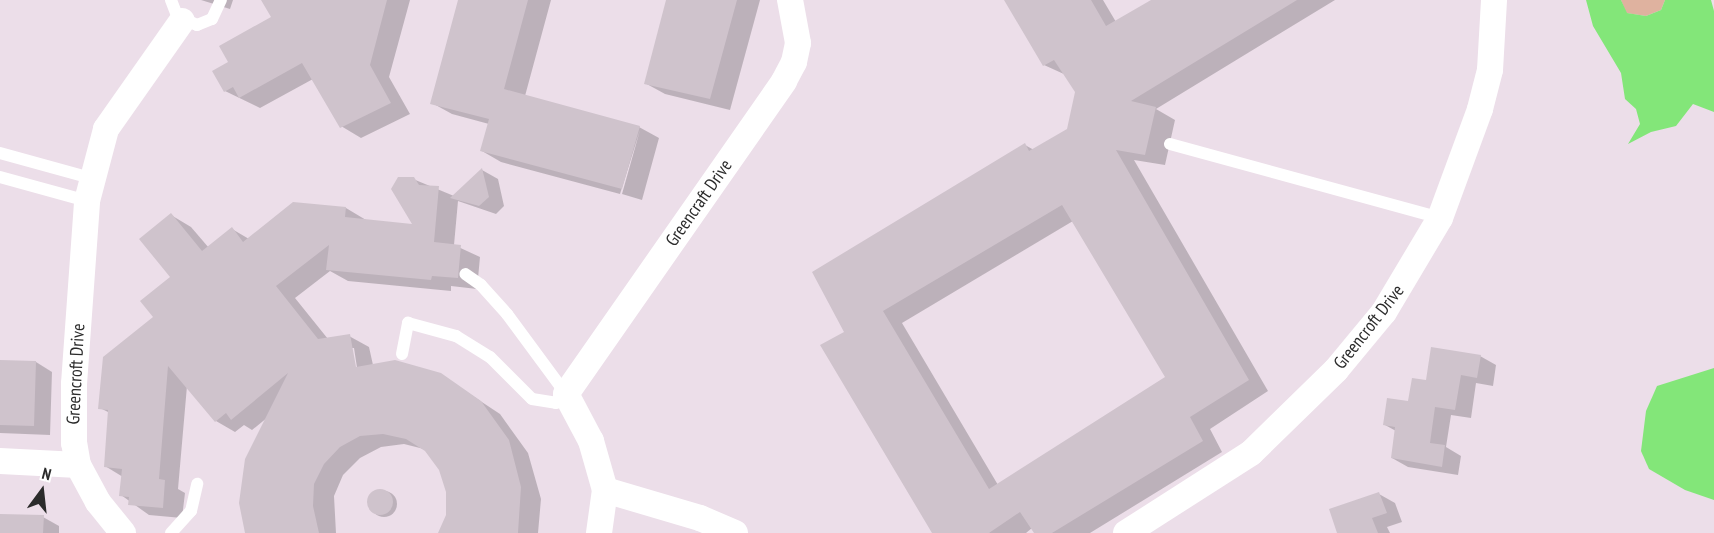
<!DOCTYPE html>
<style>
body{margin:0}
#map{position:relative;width:1714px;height:533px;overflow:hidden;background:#ecdee9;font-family:"PT Sans Narrow",sans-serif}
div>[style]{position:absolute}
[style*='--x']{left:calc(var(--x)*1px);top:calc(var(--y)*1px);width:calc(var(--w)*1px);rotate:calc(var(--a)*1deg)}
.green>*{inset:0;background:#dfb29f}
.water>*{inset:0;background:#83e679}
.shadow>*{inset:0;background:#0003}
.round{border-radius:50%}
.building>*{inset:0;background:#cfc3cc}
.lane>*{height:12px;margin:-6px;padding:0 6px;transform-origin:6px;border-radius:6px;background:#fff}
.street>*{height:26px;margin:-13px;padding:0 13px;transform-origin:13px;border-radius:13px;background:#fff}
span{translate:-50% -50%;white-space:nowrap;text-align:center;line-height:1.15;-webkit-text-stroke:5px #fff;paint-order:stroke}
.street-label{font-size:18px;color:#2b2b2b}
.north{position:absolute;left:12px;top:461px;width:60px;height:60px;-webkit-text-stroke:4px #fff;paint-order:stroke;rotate:15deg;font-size:16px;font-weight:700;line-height:24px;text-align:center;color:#2b2b2b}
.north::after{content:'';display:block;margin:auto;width:21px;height:27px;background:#2b2b2b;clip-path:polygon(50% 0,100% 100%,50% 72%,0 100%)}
</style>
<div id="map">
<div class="green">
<i style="clip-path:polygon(1621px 0,1665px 0,1661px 10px,1646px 16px,1626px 13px)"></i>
</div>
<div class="water">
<i style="clip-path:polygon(1586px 0,1621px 0,1627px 13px,1646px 16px,1661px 10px,1665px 0,1711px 0,1714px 11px,1714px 112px,1693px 104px,1676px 126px,1651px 132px,1628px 144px,1640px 124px,1636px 109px,1625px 99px,1621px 73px,1593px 26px)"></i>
<i style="clip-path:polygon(1714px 368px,1714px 500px,1685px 490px,1649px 469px,1641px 451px,1646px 411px,1657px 386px)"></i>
</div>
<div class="shadow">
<i style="clip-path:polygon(201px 0,233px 0,230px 9px)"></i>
<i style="clip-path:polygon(263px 0,410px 0,389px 77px,410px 114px,361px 138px,341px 126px,313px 79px,260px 108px,225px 91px,230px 62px,273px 18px)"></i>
<i style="clip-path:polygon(460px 0,551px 0,525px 96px,639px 127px,659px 138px,642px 200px,622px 194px,640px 130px,620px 194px,501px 162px,482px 151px,489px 124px,452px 114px,432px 103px)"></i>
<i style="clip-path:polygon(668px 0,760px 0,730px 110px,665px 94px,645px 83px)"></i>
<i style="clip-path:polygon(evenodd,1006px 0,1103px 0,1116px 22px,1154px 0,1335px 0,1156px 109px,1175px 120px,1165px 165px,1134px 160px,1268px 391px,1210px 429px,1222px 452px,1090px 533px,1035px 533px,1032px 528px,1026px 533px,934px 533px,846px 332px,1025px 145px,1034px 150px,1068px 130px,1077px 92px,1066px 75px,1044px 65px,1006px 0,1073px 221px,1167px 377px,998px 485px,902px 323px,1073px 221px)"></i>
<i style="clip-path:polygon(evenodd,482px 170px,498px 179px,504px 206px,496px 214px,458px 201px,454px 245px,480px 257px,477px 289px,451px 286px,451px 291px,348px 281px,330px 271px,295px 298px,328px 339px,349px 336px,369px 347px,373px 365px,441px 375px,500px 414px,528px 453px,541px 499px,538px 533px,440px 533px,447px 515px,448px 491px,441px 469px,424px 449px,404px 444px,381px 447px,360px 458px,343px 475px,334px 496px,336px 533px,246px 533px,268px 417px,252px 430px,244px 425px,235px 432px,216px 421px,187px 386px,178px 489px,185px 493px,182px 518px,149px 515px,121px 495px,123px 477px,105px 466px,110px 413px,100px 408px,155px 318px,172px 277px,171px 215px,191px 227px,209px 248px,232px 229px,249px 239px,346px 208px,366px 220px,415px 226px,413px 179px,454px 196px,482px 170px,351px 348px,354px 348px,358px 374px,355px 374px,351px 348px)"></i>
<i style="clip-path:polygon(1480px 356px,1496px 365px,1493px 386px,1476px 383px,1471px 418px,1451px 415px,1446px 447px,1461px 456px,1458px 475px,1408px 467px,1392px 458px,1396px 431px,1385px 425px,1427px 382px)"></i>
<i style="clip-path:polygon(0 361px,36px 362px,52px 372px,50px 435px,0 433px)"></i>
<i class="round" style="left:371px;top:491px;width:26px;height:26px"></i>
<i style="clip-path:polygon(1379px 494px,1395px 503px,1402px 522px,1387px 527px,1390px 533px,1339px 533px)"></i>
<i style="clip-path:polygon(0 516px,43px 517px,59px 526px,59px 533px,0 533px)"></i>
</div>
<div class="building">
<i style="clip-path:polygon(261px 0,387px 0,370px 65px,391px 103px,340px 128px,302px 63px,239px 98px,233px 87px,224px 92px,212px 71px,228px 62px,219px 46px,271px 17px)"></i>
<i style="clip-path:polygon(458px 0,528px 0,504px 89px,640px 126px,622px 189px,480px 151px,489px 119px,430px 104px)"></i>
<i style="clip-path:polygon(666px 0,737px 0,710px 99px,644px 84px)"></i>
<i style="clip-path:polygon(evenodd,1004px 0,1091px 0,1106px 26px,1151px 0,1297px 0,1131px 101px,1156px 107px,1145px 155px,1116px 150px,1249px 380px,1190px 417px,1203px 441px,1052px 533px,1034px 533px,1020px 512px,989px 533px,932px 533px,820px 345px,844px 332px,812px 272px,1025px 143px,1029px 151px,1067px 129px,1075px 92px,1054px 60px,1043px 66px,1004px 0,1062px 205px,1165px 377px,989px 489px,883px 311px,1062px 205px)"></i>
<i style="clip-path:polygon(482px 168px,489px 197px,479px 206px,450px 198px)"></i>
<i style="clip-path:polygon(398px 177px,414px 177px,419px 185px,439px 186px,434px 242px,461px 245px,458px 278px,432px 276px,431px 280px,326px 270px,329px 245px,276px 286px,318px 339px,350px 334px,356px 367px,395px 360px,441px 373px,481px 401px,509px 440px,521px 487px,518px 533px,438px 533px,446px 515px,446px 492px,439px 470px,425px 451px,406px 439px,383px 434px,360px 436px,340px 447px,324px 464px,314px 484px,313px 506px,319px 533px,245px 533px,239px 503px,245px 459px,288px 373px,231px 420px,226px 413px,215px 422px,168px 366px,159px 479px,165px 480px,163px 508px,128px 505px,129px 497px,119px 496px,122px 469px,104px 467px,108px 410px,98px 409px,103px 357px,153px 317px,140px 301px,170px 277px,139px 239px,171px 213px,202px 251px,232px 227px,243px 242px,293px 202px,346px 207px,345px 217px,412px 224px,391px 189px)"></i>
<i style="clip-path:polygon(1431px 347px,1481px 355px,1477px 378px,1461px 375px,1455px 410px,1435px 407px,1430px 443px,1445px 445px,1442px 467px,1391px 458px,1395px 427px,1383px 425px,1387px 398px,1408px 401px,1412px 378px,1426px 380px)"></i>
<i style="clip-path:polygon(0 360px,36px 361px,34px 426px,0 425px)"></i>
<i class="round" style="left:367px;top:489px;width:26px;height:26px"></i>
<i style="clip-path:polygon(1379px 492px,1387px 513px,1372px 518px,1378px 533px,1337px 533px,1329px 509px)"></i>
<i style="clip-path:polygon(0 514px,44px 515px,43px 533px,0 533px)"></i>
</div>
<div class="lane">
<i style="--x:171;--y:0;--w:17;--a:69"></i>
<i style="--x:177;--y:16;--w:22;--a:24"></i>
<i style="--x:197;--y:25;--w:16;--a:-22"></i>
<i style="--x:212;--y:19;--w:21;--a:-65"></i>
<i style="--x:1170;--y:144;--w:280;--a:15.3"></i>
<i style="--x:0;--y:153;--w:94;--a:15.4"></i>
<i style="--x:0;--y:177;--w:90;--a:15.4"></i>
<i style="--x:402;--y:354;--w:32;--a:-79"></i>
<i style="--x:408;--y:323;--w:50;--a:15.2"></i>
<i style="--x:456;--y:336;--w:40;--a:32"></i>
<i style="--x:490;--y:357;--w:59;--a:45"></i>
<i style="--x:532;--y:399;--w:24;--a:9"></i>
<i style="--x:556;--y:403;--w:13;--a:-42"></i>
<i style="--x:566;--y:394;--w:99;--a:-126.4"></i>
<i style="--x:507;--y:314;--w:39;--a:-132"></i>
<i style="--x:481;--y:285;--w:19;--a:-145"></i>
<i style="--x:171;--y:533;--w:30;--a:-48"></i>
<i style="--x:191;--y:511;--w:28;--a:-77"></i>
</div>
<div class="street">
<i style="--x:0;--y:461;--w:78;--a:2.9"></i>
<i style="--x:605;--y:490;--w:99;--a:16.4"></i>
<i style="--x:700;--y:518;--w:38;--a:23"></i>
<i style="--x:123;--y:533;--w:40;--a:-129"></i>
<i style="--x:98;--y:502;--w:42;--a:-118.4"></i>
<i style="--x:78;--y:465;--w:22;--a:-100"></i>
<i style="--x:74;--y:443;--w:59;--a:-90"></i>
<i style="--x:74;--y:384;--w:183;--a:-85.9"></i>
<i style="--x:87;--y:201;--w:74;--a:-75.2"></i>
<i style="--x:106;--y:129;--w:132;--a:-54.9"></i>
<i style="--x:599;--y:533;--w:43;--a:-82.1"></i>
<i style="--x:605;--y:490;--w:51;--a:-105.9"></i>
<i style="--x:591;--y:441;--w:53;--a:-118"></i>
<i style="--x:566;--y:394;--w:381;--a:-55.1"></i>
<i style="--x:784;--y:81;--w:21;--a:-62"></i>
<i style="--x:794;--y:62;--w:19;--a:-78"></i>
<i style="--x:798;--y:43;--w:44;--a:-100.5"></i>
<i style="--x:1126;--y:533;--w:148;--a:-32.6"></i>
<i style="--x:1251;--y:453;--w:119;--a:-44.3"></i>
<i style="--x:1336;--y:370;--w:75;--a:-50.4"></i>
<i style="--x:1384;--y:312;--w:109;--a:-59.2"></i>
<i style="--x:1440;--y:218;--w:116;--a:-69.8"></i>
<i style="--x:1480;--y:109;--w:40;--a:-75.6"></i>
<i style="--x:1490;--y:70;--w:70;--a:-86.7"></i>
</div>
<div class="street-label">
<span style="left:699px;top:203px;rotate:-55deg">Greencraft Drive</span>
<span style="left:1369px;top:327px;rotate:-52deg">Greencroft Drive</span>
<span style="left:76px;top:374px;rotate:-87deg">Greencroft Drive</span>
</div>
<div class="north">N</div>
</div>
